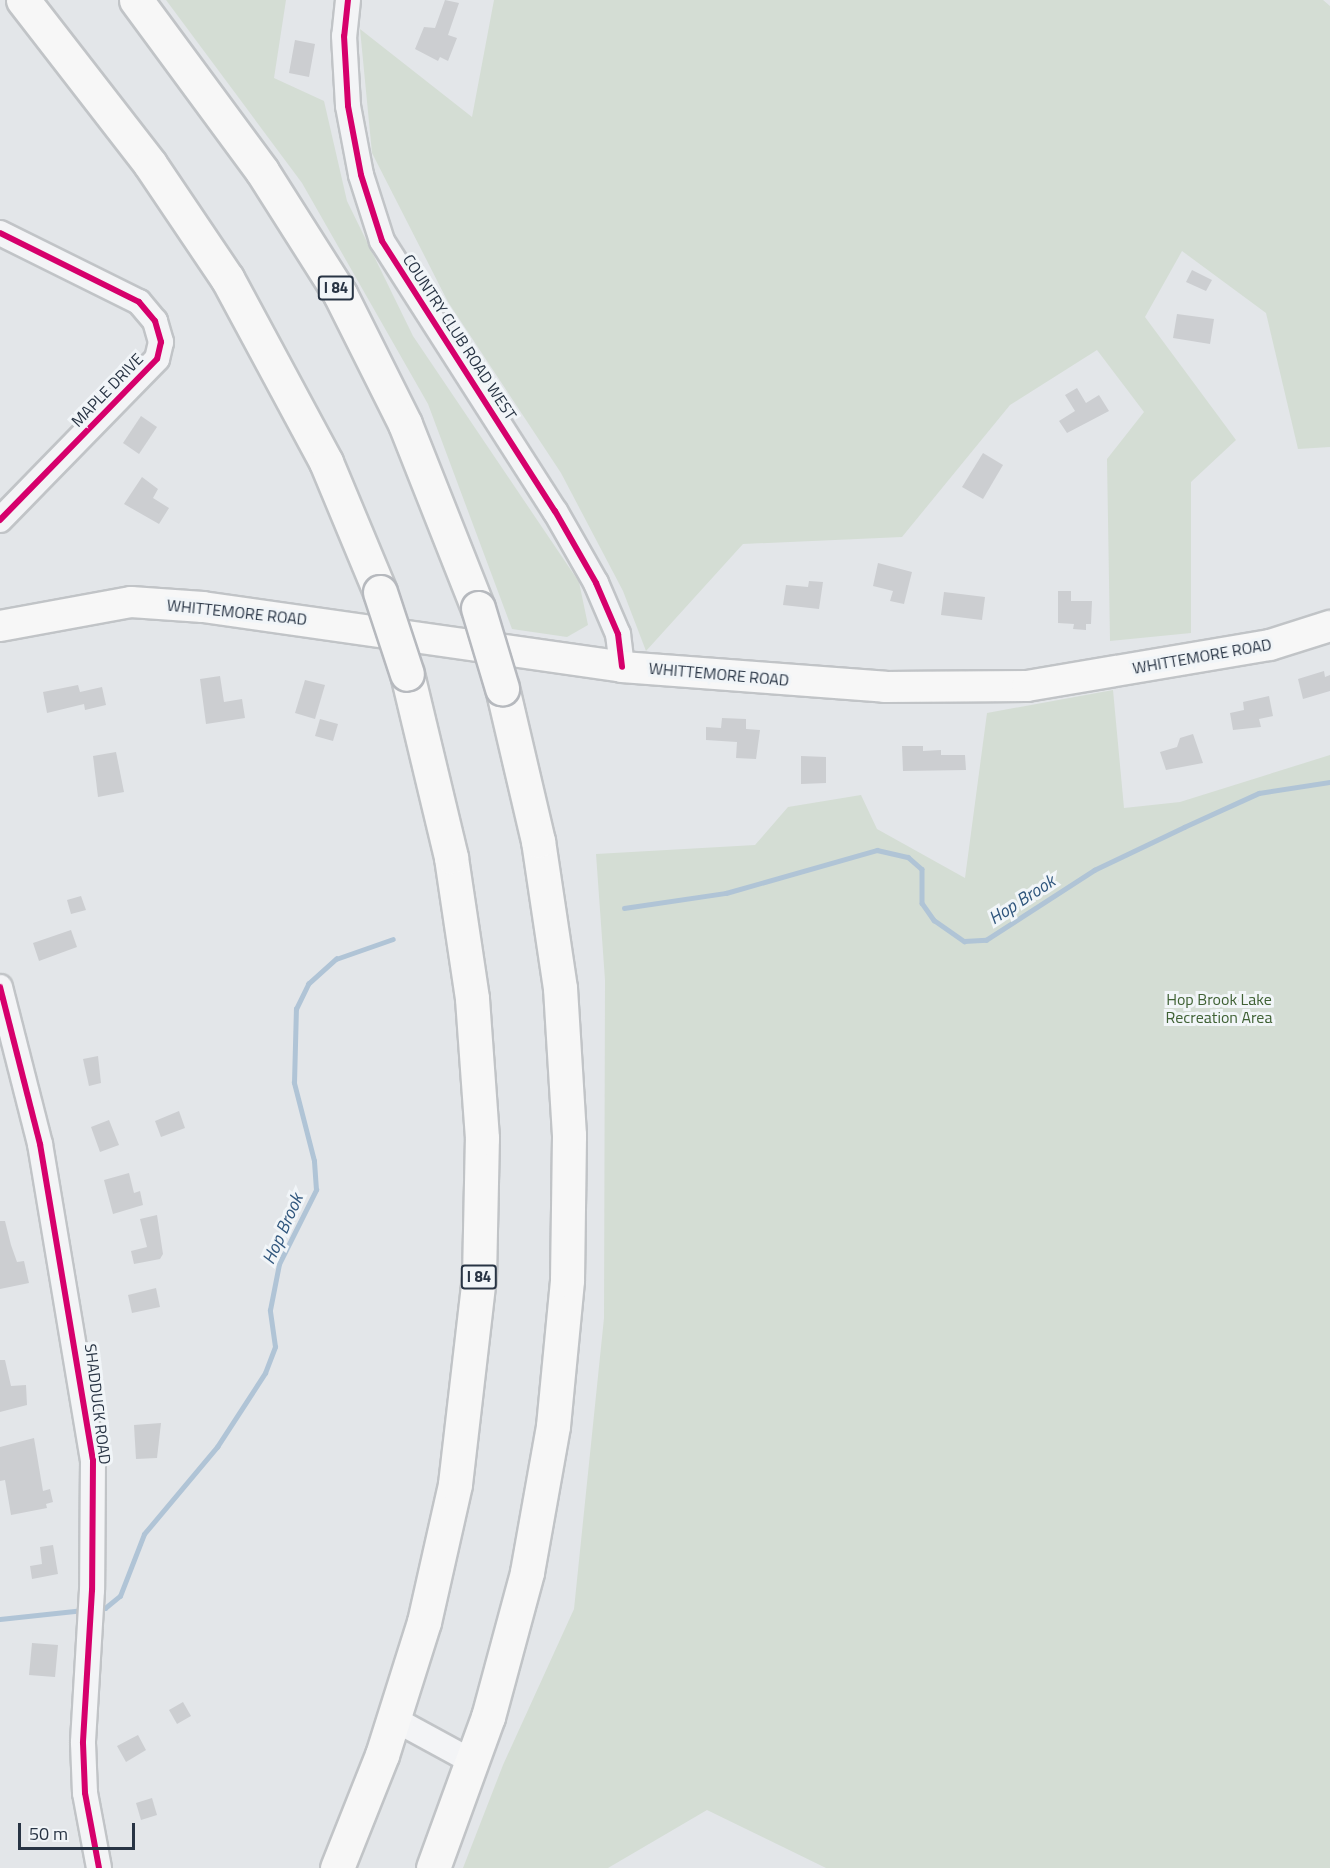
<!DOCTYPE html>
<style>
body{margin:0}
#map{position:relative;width:1330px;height:1868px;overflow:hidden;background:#e3e6e9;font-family:"Titillium Web",sans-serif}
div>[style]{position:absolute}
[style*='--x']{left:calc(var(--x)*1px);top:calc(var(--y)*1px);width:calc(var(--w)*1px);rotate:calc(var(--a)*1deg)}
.green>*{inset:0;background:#d4ddd4}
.stream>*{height:4.5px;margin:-2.25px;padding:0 2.25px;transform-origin:2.25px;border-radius:2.25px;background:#b0c4d6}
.building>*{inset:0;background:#ccced1}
.roads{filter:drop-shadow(2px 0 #c1c4c7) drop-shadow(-2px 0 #c1c4c7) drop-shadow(0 2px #c1c4c7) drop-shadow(0 -2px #c1c4c7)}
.minor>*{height:24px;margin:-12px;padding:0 12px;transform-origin:12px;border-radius:12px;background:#f3f4f6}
.major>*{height:30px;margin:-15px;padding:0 15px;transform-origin:15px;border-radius:15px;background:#f7f7f7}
.highway>*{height:33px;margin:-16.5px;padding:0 16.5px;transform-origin:16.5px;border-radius:16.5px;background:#f7f7f7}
.bridges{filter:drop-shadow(2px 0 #b6b9be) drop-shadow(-2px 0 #b6b9be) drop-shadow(0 2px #b6b9be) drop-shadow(0 -2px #b6b9be)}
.highway-bridge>*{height:33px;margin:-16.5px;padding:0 16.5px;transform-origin:16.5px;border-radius:16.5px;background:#f7f7f7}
.cycleway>*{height:6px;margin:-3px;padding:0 3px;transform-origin:3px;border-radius:3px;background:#d6006c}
span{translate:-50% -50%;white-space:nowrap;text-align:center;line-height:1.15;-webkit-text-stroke:6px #f1f5f8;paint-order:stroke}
.shield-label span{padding:2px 4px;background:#f1f5f8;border:2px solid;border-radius:4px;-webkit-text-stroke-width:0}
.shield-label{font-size:15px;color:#283444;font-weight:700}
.street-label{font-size:16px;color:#283444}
.park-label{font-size:16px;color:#3f6134}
.water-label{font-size:18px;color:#2f557c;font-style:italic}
.scale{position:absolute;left:18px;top:1823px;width:117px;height:27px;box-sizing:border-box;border:3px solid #283444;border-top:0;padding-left:8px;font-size:18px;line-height:21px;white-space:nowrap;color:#283444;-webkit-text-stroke:4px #f1f5f8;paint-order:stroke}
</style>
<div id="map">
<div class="green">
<i style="clip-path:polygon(166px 0,286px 0,274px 78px,324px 101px,347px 201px,413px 336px,579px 582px,588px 625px,567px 637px,512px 629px,428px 404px,302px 183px)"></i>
<i style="clip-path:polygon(494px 0,1323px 0,1330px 6px,1330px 447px,1298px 449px,1266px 313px,1182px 251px,1145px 317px,1236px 440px,1191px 482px,1191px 633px,1110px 641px,1107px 459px,1144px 412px,1097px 350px,1010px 405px,902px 537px,743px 544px,646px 651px,623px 591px,561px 473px,448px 302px,372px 153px,360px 29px,472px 117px)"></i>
<i style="clip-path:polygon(1113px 690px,1124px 808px,1180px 802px,1330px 755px,1330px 1868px,826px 1868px,707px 1810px,608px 1868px,463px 1868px,503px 1765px,574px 1609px,604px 1318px,605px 980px,596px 854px,755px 845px,788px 807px,861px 795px,877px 829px,965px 878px,987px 713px)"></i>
</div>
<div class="stream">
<i style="--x:624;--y:908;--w:103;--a:-8.4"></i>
<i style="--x:726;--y:893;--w:157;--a:-15.9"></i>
<i style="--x:877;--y:850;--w:32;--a:13"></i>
<i style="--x:908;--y:857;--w:18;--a:41"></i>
<i style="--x:922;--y:869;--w:34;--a:90"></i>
<i style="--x:922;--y:903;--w:21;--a:55"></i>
<i style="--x:934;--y:920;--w:37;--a:35"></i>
<i style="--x:964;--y:941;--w:22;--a:-3"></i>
<i style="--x:986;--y:940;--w:129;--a:-32.9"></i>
<i style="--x:1094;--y:870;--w:100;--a:-25.5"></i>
<i style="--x:1184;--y:827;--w:82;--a:-24.4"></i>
<i style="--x:1259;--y:793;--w:72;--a:-8.8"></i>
<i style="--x:98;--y:1609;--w:7;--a:-8"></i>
<i style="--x:105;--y:1608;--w:19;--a:-39"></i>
<i style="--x:120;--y:1596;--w:66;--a:-68.8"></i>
<i style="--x:144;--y:1534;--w:114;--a:-50"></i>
<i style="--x:217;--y:1447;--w:88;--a:-57"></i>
<i style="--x:265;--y:1373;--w:28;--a:-69"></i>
<i style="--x:275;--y:1347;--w:37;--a:-98"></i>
<i style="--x:270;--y:1310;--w:47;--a:-78.9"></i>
<i style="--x:279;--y:1264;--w:83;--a:-63.4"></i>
<i style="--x:316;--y:1190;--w:29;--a:-94"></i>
<i style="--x:314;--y:1161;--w:81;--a:-104.4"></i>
<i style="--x:294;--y:1083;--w:74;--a:-88.5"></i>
<i style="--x:296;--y:1009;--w:28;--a:-64"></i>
<i style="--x:308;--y:984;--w:38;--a:-42"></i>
<i style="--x:336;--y:959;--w:60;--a:-19.3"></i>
<i style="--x:0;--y:1619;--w:84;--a:-6.1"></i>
</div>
<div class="building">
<i style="clip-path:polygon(445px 0,459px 3px,448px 35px,457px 38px,448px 61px,440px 57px,438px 61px,415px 49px,424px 27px,435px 28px)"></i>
<i style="clip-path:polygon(295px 40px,315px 44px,309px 77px,289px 73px)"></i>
<i style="clip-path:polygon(1192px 270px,1212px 280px,1206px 291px,1186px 282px)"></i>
<i style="clip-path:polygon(1177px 314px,1214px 319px,1210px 344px,1173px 338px)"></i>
<i style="clip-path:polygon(1077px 388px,1086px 403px,1099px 395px,1109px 411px,1067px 433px,1059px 421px,1075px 411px,1065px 395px)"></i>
<i style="clip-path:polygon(141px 416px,157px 427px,139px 454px,123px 443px)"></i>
<i style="clip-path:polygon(983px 453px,1003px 465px,983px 499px,962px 487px)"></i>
<i style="clip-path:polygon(142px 477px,158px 489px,153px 498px,169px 508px,159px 524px,124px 504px)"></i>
<i style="clip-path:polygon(878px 563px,912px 572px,904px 604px,890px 601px,893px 591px,873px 586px)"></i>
<i style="clip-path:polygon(809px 581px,823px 582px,819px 609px,783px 605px,786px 585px,808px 587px)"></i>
<i style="clip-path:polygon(1058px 591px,1071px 591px,1071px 601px,1092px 601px,1091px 624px,1086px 624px,1086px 630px,1073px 629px,1074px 624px,1058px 623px)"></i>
<i style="clip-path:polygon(944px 592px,985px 597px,982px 620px,941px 615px)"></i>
<i style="clip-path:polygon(1324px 671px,1325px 677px,1330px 675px,1330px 691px,1303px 699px,1298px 679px)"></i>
<i style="clip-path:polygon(220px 676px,224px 702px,242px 699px,245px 718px,206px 724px,200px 679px)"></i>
<i style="clip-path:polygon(305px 680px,325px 685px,315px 719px,295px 713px)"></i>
<i style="clip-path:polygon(78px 685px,80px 692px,102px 687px,106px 705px,85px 710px,84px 704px,47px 713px,43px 692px)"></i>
<i style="clip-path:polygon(1269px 696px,1273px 716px,1259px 719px,1261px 727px,1233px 730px,1230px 713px,1244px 710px,1243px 702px)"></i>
<i style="clip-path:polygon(722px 718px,746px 719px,746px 729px,760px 730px,756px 759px,736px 758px,737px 742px,706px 740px,706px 727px,721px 728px)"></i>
<i style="clip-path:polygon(320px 719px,338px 724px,333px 741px,315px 736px)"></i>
<i style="clip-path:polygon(1193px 734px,1203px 763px,1166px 770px,1160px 752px,1177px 747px,1180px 738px)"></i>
<i style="clip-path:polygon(902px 746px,923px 746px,923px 751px,941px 750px,941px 755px,965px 755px,966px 770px,903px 771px)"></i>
<i style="clip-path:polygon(116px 752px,124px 792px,98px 797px,93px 756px)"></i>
<i style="clip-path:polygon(801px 756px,826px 757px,826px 783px,801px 784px)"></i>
<i style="clip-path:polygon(81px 896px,86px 910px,71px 914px,67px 900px)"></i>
<i style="clip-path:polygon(71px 930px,77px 947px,39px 961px,33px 943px)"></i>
<i style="clip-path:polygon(98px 1056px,101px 1083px,89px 1086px,83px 1059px)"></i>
<i style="clip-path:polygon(179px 1111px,185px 1128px,161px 1137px,155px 1121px)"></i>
<i style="clip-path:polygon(109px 1120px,119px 1145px,100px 1152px,91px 1127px)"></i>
<i style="clip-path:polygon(129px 1173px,134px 1193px,140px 1191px,143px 1205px,113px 1214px,104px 1180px)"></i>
<i style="clip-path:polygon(157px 1215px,163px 1254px,160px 1259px,134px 1264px,131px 1251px,147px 1247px,140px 1219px)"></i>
<i style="clip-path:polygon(0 1221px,5px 1221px,11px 1245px,17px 1262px,24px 1261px,29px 1283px,0 1289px)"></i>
<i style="clip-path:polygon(156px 1288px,160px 1307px,132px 1313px,128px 1295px)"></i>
<i style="clip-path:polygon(0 1360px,5px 1360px,11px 1386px,26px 1385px,27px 1405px,0 1412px)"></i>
<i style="clip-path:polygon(161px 1423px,157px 1458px,136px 1459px,134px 1425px)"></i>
<i style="clip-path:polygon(34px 1438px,43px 1491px,50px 1489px,53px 1502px,46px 1504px,47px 1508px,11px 1515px,5px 1480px,0 1481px,0 1447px)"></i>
<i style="clip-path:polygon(53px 1545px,58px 1574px,32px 1579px,30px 1566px,42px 1564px,40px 1547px)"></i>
<i style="clip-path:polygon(32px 1643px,58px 1645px,55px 1677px,29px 1675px)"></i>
<i style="clip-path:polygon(183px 1702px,191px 1716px,177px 1724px,169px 1710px)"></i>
<i style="clip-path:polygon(138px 1735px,146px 1750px,126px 1762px,117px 1746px)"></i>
<i style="clip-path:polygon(152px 1798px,157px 1815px,141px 1820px,136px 1803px)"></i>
</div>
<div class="roads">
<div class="minor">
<i style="--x:348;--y:0;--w:36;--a:96"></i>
<i style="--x:344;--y:36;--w:70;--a:86.7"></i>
<i style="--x:348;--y:106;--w:70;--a:79.3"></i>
<i style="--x:361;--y:175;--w:69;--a:72.3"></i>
<i style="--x:382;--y:241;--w:321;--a:57.4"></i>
<i style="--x:555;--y:511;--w:83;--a:60.3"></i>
<i style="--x:596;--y:583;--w:56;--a:66.7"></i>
<i style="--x:618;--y:634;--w:33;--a:83"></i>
<i style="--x:0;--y:233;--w:155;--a:26.4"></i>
<i style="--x:139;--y:302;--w:25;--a:50"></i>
<i style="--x:155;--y:321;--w:22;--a:74"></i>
<i style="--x:161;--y:342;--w:17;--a:103"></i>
<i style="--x:157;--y:359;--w:225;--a:134.3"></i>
<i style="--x:0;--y:987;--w:162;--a:75.7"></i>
<i style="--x:40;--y:1144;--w:320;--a:80.5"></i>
<i style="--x:93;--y:1460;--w:130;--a:90.4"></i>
<i style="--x:92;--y:1590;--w:153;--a:93.4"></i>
<i style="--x:83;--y:1743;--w:50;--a:87.7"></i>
<i style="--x:85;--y:1793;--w:76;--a:79.4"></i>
<i style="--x:394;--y:1719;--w:90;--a:28.6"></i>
</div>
<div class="major">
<i style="--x:0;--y:626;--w:133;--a:-10.4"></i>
<i style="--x:131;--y:602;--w:72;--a:4"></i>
<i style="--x:203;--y:607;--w:423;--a:8.1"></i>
<i style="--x:622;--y:667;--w:264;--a:4.3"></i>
<i style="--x:885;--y:687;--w:142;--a:-0.4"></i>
<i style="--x:1027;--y:686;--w:246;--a:-9.6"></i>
<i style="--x:1270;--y:645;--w:63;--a:-17.6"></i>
</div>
<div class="highway">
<i style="--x:23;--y:0;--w:207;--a:52.2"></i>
<i style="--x:150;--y:164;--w:138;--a:56"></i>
<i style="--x:227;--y:278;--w:209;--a:61.7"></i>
<i style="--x:326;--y:462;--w:141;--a:67.4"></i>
<i style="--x:136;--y:0;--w:212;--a:53.6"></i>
<i style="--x:262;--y:171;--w:146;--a:57.6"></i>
<i style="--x:340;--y:294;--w:145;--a:63.4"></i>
<i style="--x:405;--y:424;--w:198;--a:68.4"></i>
<i style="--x:337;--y:1868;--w:122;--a:-68.3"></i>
<i style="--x:382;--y:1755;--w:139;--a:-72.5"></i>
<i style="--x:424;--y:1622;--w:141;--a:-77.3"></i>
<i style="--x:455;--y:1484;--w:207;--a:-83.4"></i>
<i style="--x:479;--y:1278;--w:140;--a:-88.8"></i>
<i style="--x:482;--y:1138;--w:140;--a:-94.1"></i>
<i style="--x:472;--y:998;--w:143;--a:-98.5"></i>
<i style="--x:451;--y:857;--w:188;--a:-103.5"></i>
<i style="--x:433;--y:1868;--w:161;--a:-70"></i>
<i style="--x:488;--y:1717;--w:150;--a:-74.9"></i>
<i style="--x:527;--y:1572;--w:148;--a:-79.9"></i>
<i style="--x:553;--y:1426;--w:147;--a:-84.5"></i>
<i style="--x:567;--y:1280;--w:145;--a:-89.2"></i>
<i style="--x:569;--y:1135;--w:147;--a:-93.5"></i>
<i style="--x:560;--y:988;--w:149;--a:-98.5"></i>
<i style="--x:538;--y:841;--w:157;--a:-103.2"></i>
</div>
</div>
<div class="bridges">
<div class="highway-bridge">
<i style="--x:380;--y:592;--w:86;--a:71.8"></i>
<i style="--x:478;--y:608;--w:84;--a:73.3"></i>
</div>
</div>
<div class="cycleway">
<i style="--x:348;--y:0;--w:36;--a:96"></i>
<i style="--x:344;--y:36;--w:70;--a:86.7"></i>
<i style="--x:348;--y:106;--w:70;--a:79.3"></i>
<i style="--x:361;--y:175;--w:69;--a:72.3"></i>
<i style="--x:382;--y:241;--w:321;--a:57.4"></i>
<i style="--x:555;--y:511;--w:83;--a:60.3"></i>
<i style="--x:596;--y:583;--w:56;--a:66.7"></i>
<i style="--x:618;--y:634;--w:33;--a:83"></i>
<i style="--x:0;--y:233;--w:155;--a:26.4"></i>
<i style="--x:139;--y:302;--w:25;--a:50"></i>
<i style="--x:155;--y:321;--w:22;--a:74"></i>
<i style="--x:161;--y:342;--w:17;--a:103"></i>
<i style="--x:157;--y:359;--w:225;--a:134.3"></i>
<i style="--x:0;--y:987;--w:162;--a:75.7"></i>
<i style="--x:40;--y:1144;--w:320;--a:80.5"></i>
<i style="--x:93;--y:1460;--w:130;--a:90.4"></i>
<i style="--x:92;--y:1590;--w:153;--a:93.4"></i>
<i style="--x:83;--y:1743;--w:50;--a:87.7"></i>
<i style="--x:85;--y:1793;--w:76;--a:79.4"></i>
</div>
<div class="shield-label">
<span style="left:336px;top:288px">I 84</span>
<span style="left:479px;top:1277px">I 84</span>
</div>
<div class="street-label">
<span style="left:460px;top:337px;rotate:57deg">COUNTRY CLUB ROAD WEST</span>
<span style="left:107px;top:390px;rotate:-46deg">MAPLE DRIVE</span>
<span style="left:237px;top:612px;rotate:6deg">WHITTEMORE ROAD</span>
<span style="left:1202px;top:656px;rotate:-10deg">WHITTEMORE ROAD</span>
<span style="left:719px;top:674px;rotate:5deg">WHITTEMORE ROAD</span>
<span style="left:98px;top:1404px;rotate:83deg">SHADDUCK ROAD</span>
</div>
<div class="park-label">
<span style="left:1219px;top:1008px">Hop Brook Lake<br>Recreation Area</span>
</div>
<div class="water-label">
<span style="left:1022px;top:900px;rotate:-33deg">Hop Brook</span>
<span style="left:283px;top:1229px;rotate:-66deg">Hop Brook</span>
</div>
<div class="scale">50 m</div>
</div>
